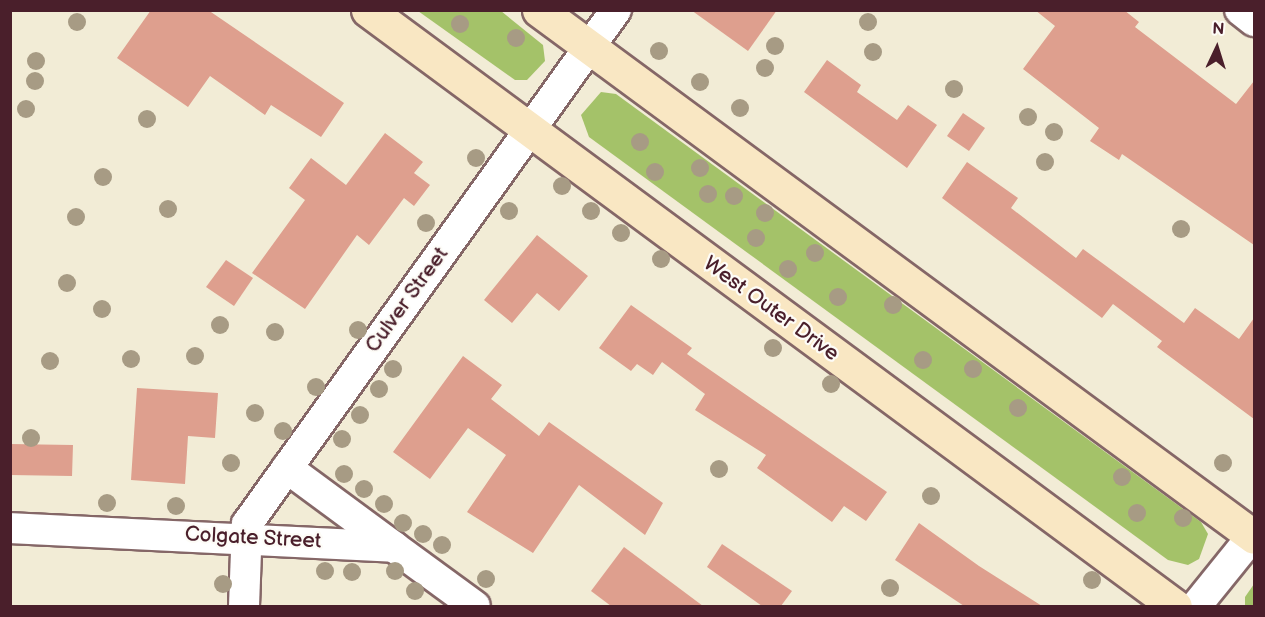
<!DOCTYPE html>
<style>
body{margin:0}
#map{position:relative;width:1265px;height:617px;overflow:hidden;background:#f2ecd6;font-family:"Balsamiq Sans",sans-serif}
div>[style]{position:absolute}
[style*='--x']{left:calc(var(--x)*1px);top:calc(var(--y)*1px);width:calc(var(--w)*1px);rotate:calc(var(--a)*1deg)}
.green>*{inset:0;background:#a4c269}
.building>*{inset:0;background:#de9f8e}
.roads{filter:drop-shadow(2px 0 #856767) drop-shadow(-2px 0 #856767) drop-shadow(0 2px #856767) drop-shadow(0 -2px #856767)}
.street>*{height:30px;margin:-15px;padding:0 15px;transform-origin:15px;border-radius:15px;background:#fff}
.secondary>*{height:33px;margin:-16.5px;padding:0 16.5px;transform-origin:16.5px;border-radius:16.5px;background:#f9e7c3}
.trees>*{width:18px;height:18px;margin:-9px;border-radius:50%;background:#a79b84}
span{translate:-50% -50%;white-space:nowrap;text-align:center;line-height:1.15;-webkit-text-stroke:4.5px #fdfcf7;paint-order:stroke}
.street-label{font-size:21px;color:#4a1f2b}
.frame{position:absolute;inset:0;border:12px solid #4a1f2b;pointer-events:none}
.north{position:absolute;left:1187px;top:18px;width:60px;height:60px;-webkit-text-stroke:4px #fdfcf7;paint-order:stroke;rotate:4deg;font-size:16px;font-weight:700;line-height:24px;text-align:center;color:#4a1f2b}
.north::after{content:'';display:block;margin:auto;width:21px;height:27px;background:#4a1f2b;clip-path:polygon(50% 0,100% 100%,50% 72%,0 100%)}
</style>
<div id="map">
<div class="green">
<i style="clip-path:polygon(418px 11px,501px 11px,543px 45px,545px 61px,527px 80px,515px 80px)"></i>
<i style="clip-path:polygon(601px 92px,616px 94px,1201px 522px,1208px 534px,1199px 559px,1188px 565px,1168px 560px,589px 137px,581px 115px)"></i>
<i style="clip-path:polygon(1254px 584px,1254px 606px,1245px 606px,1245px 597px)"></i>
</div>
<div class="building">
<i style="clip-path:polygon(151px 10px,208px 10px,344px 103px,321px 137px,271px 105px,265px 115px,210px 76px,188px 107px,117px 58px)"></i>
<i style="clip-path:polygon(691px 10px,777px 10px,748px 51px)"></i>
<i style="clip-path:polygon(1035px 10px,1124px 10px,1139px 22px,1135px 27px,1236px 104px,1254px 81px,1254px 245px,1122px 154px,1119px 160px,1090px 141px,1099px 128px,1023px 69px,1055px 26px)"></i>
<i style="clip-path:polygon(827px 60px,861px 85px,857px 92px,897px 120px,908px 105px,937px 125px,907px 168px,804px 92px)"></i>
<i style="clip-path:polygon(963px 113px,985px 128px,969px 151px,947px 136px)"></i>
<i style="clip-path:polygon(385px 133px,423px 162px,414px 173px,430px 185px,414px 206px,404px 198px,369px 245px,357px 235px,305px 309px,252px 273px,305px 200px,289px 188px,311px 158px,346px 185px)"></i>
<i style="clip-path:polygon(967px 162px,1018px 198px,1011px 208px,1076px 258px,1083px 249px,1184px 323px,1195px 308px,1239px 339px,1254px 318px,1254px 419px,1157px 347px,1162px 341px,1113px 304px,1102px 318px,942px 198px)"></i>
<i style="clip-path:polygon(537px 235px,588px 276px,559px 311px,537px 293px,512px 323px,484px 300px)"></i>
<i style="clip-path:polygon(226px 260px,253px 278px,234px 306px,206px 287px)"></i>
<i style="clip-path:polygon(631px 305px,692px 348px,687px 354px,887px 492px,866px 521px,844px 506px,832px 522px,757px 468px,766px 455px,695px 410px,705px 394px,662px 362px,653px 375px,637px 364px,631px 371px,599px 348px)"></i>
<i style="clip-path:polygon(463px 356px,502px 385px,491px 399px,539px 436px,549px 422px,663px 503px,645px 535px,579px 485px,533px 553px,467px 512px,506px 455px,468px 428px,430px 479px,393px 452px)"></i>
<i style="clip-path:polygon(137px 388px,218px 393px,215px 438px,188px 436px,185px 484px,131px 480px)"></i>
<i style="clip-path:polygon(10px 444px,73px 445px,72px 476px,10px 475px)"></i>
<i style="clip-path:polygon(919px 523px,979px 566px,1042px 606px,964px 606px,895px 560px)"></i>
<i style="clip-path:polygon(722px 544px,792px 591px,781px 606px,762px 606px,707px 567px)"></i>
<i style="clip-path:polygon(624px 547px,703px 606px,611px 606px,591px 591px)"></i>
</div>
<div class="roads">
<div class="street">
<i style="--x:1240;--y:10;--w:18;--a:38"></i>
<i style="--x:287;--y:468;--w:133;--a:36.4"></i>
<i style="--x:10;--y:528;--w:384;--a:2.8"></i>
<i style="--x:394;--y:547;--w:100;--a:36.1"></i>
<i style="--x:244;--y:606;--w:82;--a:-87.9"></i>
<i style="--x:247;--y:524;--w:633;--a:-54.33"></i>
<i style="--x:1196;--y:606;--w:92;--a:-51.1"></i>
</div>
<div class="secondary">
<i style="--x:368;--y:10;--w:1003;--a:36.45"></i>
<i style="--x:539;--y:10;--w:888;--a:36.39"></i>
</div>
</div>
<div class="trees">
<i style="left:77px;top:22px"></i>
<i style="left:868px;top:22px"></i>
<i style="left:460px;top:24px"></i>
<i style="left:516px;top:38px"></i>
<i style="left:775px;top:46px"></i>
<i style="left:659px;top:51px"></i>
<i style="left:873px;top:52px"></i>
<i style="left:36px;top:61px"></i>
<i style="left:765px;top:68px"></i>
<i style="left:35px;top:81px"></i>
<i style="left:700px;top:82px"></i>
<i style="left:954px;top:89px"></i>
<i style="left:740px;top:108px"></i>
<i style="left:26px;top:109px"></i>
<i style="left:1028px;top:117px"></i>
<i style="left:147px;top:119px"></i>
<i style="left:1054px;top:132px"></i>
<i style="left:640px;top:142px"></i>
<i style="left:476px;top:158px"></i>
<i style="left:1045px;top:162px"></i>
<i style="left:700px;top:168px"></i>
<i style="left:655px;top:172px"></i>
<i style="left:103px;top:177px"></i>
<i style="left:562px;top:186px"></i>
<i style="left:708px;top:194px"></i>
<i style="left:734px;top:196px"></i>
<i style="left:168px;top:209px"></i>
<i style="left:509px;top:211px"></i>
<i style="left:591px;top:211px"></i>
<i style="left:765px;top:213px"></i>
<i style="left:76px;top:217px"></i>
<i style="left:426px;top:223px"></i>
<i style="left:1181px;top:229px"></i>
<i style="left:621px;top:233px"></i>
<i style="left:756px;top:238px"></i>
<i style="left:815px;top:253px"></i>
<i style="left:661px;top:259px"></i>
<i style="left:788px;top:269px"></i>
<i style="left:67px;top:283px"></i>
<i style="left:838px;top:297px"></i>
<i style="left:893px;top:305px"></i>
<i style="left:102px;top:309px"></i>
<i style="left:220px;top:325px"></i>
<i style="left:358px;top:330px"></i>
<i style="left:275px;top:332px"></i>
<i style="left:773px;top:348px"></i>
<i style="left:195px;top:356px"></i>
<i style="left:131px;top:359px"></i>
<i style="left:923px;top:360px"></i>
<i style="left:50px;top:361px"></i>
<i style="left:393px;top:369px"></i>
<i style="left:973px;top:369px"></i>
<i style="left:831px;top:384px"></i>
<i style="left:316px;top:387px"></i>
<i style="left:379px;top:389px"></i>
<i style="left:1018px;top:408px"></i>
<i style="left:255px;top:413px"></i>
<i style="left:360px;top:415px"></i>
<i style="left:283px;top:431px"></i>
<i style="left:31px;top:438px"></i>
<i style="left:342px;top:439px"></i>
<i style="left:231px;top:463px"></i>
<i style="left:1223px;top:463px"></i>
<i style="left:719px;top:469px"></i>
<i style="left:344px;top:474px"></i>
<i style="left:1122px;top:477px"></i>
<i style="left:364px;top:489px"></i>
<i style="left:931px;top:496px"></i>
<i style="left:107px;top:503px"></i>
<i style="left:384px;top:504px"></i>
<i style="left:176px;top:506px"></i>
<i style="left:1137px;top:513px"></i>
<i style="left:1183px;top:518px"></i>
<i style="left:403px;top:523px"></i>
<i style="left:423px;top:534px"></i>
<i style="left:442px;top:545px"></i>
<i style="left:325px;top:571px"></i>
<i style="left:395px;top:571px"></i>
<i style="left:352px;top:572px"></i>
<i style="left:486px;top:579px"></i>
<i style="left:1092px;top:580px"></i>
<i style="left:223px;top:584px"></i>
<i style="left:890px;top:588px"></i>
<i style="left:415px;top:591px"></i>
</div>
<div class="street-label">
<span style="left:407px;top:300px;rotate:-54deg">Culver Street</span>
<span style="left:771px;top:309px;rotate:36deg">West Outer Drive</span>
<span style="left:253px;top:538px;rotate:3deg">Colgate Street</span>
</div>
<div class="frame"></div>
<div class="north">N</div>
</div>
